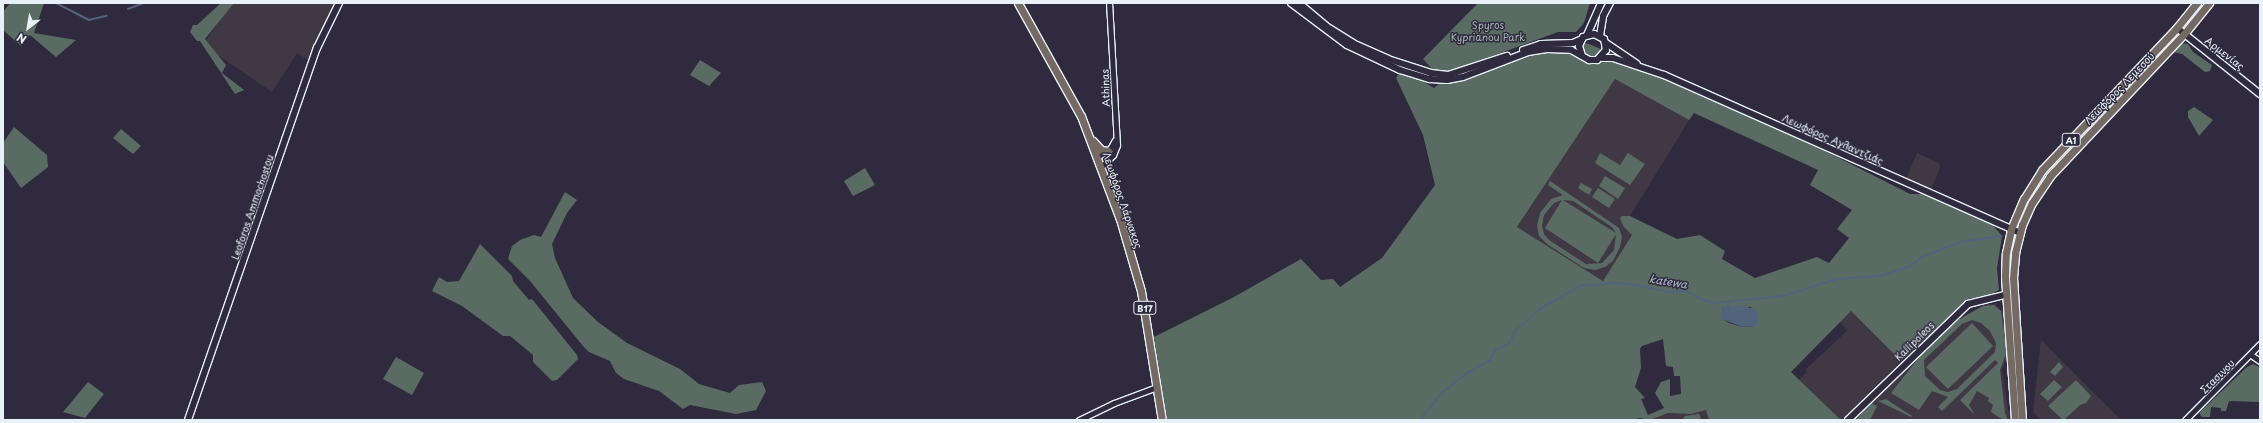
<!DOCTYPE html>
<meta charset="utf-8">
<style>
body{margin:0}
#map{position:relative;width:2263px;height:423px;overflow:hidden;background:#2f2a3d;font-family:"Playpen Sans",sans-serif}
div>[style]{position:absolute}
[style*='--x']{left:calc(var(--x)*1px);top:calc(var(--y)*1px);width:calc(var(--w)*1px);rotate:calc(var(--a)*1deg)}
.built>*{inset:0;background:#403844}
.green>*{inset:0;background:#5a6b63}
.water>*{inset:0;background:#52637c}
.stream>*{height:1.5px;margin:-0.75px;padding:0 0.75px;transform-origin:0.75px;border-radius:0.75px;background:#52637c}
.roads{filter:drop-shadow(1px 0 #e8f1f8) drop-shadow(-1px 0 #e8f1f8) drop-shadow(0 1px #e8f1f8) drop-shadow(0 -1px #e8f1f8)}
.tertiary>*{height:5px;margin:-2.5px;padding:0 2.5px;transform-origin:2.5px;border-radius:2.5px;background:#2f2a3d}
.secondary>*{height:6px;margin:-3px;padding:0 3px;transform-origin:3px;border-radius:3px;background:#2f2a3d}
.primary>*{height:7px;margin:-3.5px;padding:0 3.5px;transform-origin:3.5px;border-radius:3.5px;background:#756964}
span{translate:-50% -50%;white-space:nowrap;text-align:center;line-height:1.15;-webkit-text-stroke:3px #2f2a3d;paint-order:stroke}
.shield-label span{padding:1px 3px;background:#2f2a3d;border:1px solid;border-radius:3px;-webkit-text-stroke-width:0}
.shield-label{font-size:9px;color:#e8f1f8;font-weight:700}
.park-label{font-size:10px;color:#a8b5b5}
.street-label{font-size:10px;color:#e8f1f8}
.water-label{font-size:11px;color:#acb8c6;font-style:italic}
.frame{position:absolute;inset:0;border:4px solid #e8f1f8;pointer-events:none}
.north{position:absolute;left:8px;top:8px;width:40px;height:40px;-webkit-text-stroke:3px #2f2a3d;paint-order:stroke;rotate:211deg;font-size:11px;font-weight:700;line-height:16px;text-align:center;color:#e8f1f8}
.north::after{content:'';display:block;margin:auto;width:14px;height:18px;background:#e8f1f8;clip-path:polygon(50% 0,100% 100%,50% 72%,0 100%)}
</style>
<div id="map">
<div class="built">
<i style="clip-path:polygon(232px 3px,337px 3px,313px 63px,297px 53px,272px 92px,203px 45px)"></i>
<i style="clip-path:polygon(1615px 79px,1689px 120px,1630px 216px,1620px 218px,1623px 226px,1632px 235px,1603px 281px,1517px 228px)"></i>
<i style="clip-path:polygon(1917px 153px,1939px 163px,1940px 168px,1931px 189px,1906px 179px)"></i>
<i style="clip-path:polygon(1986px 304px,1995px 304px,2003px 312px,2007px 355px,2002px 371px,2010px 420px,1854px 420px,1956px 320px)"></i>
<i style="clip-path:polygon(1851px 311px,1901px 361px,1841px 420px,1799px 380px,1807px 372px,1805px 370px,1847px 331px,1840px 322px)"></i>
<i style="clip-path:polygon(2041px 340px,2121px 420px,2041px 420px,2033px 412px)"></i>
<i style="clip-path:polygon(1706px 410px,1709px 420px,1650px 420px,1668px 413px,1691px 414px)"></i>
</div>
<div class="green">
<i style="clip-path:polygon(10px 3px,44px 3px,34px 33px,76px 40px,56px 57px,30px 35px,21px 46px,3px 30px,3px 12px)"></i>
<i style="clip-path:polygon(221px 3px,234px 3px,205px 39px,226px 65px,222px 73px,244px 90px,235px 94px,200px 41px,197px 41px,190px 32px,193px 25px,197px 25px)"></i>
<i style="clip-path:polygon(1478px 3px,1590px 3px,1584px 23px,1576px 32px,1558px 32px,1449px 72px,1436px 73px,1423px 59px)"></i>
<i style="clip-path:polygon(evenodd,1562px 39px,1589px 44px,1633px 63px,1833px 155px,1910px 194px,1925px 194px,1983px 218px,1986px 217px,2002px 236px,1997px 268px,1999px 290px,1990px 295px,1968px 299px,1901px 361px,1851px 311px,1791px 372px,1841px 420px,1709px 420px,1706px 410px,1691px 414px,1668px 413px,1650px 420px,1640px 418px,1630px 420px,1167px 420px,1154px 337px,1232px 298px,1301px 259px,1321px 280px,1333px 279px,1340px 287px,1382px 258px,1435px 185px,1423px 135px,1396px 78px,1402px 69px,1434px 88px,1439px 84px,1562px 39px,1615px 79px,1689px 120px,1694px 113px,1818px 170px,1810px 185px,1852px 210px,1837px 229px,1849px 238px,1829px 263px,1817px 257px,1755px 278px,1722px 259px,1725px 251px,1700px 235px,1677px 239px,1630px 216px,1622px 216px,1620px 218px,1623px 226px,1632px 235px,1603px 281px,1517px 227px,1615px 79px,1562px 39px,1722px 307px,1751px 307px,1755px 326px,1742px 327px,1729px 323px,1723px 319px,1722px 307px,1562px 39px,1663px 339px,1666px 366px,1673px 367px,1674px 376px,1680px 376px,1681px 394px,1670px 396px,1670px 379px,1661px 382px,1655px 393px,1664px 408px,1648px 415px,1641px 399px,1645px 398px,1635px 387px,1641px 368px,1640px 349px,1642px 346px,1663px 339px)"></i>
<i style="clip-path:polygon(2180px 43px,2188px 44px,2193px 52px,2209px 63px,2212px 65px,2210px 71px,2205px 72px,2182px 54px,2173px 52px)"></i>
<i style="clip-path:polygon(700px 60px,721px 73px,709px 86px,690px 75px)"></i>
<i style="clip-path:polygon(2194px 107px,2213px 120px,2199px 136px,2188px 117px,2188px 111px)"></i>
<i style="clip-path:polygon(14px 127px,47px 155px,48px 167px,21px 188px,3px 162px,3px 143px)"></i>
<i style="clip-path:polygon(121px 129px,141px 146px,133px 154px,113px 138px)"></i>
<i style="clip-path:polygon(1600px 153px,1620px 165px,1628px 153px,1645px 164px,1630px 185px,1595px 163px)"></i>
<i style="clip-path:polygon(865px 168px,875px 185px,853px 196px,844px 181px)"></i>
<i style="clip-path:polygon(1605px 176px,1625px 188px,1618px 199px,1599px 186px)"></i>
<i style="clip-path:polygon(evenodd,1550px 181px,1619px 228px,1622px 237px,1620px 247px,1613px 261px,1605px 267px,1595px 270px,1584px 268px,1547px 244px,1539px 236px,1537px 226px,1540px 213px,1551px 199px,1563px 195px,1548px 185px,1550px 181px,1562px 200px,1545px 228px,1598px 263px,1616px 234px,1614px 250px,1602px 263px,1586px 264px,1549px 240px,1544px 234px,1542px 226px,1544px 215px,1554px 203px,1562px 200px,1550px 181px,1563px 200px,1573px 201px,1612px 227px,1616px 233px,1563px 200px)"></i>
<i style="clip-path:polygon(1581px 183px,1592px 189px,1589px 195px,1578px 188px)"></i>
<i style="clip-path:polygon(1598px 188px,1615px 199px,1609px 208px,1592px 197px)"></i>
<i style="clip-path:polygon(565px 192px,577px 200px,567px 213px,552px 244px,555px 258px,573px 298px,598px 322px,627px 343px,680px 369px,699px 384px,730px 393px,739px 385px,762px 382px,766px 391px,756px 410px,736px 414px,690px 405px,683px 409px,659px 391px,624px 379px,616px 373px,610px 361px,589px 352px,583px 346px,530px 281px,508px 259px,512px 246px,520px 240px,534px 235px,541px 237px)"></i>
<i style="clip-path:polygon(480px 244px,512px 276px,513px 281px,529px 300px,532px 299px,577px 355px,578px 359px,557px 380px,552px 381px,533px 362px,533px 355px,510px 336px,503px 336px,462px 306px,432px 291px,439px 277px,447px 282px,459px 281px)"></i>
<i style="clip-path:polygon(evenodd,1994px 305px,2001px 311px,2006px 345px,2006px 354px,2000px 370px,2005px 413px,2008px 420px,2000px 418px,1991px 412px,1993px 405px,1988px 401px,1989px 398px,1977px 391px,1969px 405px,1975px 415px,1960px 400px,1998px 363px,1995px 360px,1942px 411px,1938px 407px,1948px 397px,1932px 391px,1919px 410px,1891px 393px,1921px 355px,1958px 320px,1983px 306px,1994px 305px,1972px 320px,1981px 323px,1990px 331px,1996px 343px,1995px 352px,1957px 389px,1948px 392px,1940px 390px,1925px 376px,1924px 360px,1962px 324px,1972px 320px)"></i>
<i style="clip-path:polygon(1972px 323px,1993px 346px,1948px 389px,1926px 367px)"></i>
<i style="clip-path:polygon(396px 357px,424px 373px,412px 395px,383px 379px)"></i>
<i style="clip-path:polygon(2059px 362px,2063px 367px,2055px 376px,2050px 372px)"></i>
<i style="clip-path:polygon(2253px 364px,2260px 367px,2260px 402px,2229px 401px,2226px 411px,2221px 411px,2221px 408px,2211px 407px,2210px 417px,2202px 417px,2199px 413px,2247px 367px)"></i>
<i style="clip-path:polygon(2054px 380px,2062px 387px,2048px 401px,2040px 394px)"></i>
<i style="clip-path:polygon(2076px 380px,2091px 396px,2086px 403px,2080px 405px,2065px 419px,2062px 419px,2048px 406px)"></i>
<i style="clip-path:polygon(88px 382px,104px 394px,85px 418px,63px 412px)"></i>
<i style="clip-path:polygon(1886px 399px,1912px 416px,1911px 417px,1878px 401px)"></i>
<i style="clip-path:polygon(1871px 403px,1877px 406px,1870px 420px,1856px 420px)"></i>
<i style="clip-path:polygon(1699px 414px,1701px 418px,1697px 420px,1682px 420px,1685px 416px)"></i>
</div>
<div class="water">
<i style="clip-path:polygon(1744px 306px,1757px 310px,1758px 320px,1755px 326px,1742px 327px,1722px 319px,1722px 307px)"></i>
</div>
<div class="stream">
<i style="--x:56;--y:3;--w:37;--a:27"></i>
<i style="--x:89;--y:20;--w:18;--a:-13"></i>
<i style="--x:128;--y:9;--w:17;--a:-21"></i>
<i style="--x:1729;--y:301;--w:8;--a:90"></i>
<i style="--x:1420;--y:420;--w:35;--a:-51"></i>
<i style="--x:1442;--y:393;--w:31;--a:-38"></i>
<i style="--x:1466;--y:374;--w:28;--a:-30"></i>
<i style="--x:1490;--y:360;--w:11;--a:-63"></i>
<i style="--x:1495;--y:350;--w:15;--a:-23"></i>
<i style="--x:1509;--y:344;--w:14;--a:-65"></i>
<i style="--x:1515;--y:331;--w:33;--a:-41"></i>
<i style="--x:1540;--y:309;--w:46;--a:-29.9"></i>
<i style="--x:1580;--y:286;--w:35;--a:-5"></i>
<i style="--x:1615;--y:283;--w:21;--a:5"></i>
<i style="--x:1636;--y:285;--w:35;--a:12"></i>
<i style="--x:1670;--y:292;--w:16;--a:-4"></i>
<i style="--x:1686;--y:291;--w:22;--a:27"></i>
<i style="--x:1706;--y:301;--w:9;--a:13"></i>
<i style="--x:1715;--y:303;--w:68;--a:-5.9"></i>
<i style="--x:1783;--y:296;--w:57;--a:-17.5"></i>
<i style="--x:1837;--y:279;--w:43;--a:-4"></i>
<i style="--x:1880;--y:276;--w:30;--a:-17"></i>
<i style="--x:1909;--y:267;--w:16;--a:-38"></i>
<i style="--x:1922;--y:257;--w:42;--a:-21"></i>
<i style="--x:1961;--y:242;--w:41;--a:-8.3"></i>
</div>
<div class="roads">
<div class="tertiary">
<i style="--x:1097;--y:157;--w:15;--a:-32"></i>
<i style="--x:1110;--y:149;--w:10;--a:-61"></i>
<i style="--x:1101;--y:167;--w:17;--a:-45"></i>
<i style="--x:1113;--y:155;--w:11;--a:-68"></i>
<i style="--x:1117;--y:145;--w:142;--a:-93.2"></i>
<i style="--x:2251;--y:355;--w:11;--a:34"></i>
<i style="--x:1079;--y:420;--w:39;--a:-26"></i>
<i style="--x:1114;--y:403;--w:46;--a:-20.4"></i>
<i style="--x:2185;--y:420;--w:107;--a:-45.4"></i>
</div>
<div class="secondary">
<i style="--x:1291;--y:3;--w:70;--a:36.9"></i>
<i style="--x:1347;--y:45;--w:59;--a:25.3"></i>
<i style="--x:1400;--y:70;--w:31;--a:17"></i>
<i style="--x:1430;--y:79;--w:17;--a:3"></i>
<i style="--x:1447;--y:80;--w:16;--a:-11"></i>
<i style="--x:1463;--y:77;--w:70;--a:-21"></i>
<i style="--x:1528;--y:52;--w:19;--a:-9"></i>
<i style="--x:1547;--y:49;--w:24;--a:2"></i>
<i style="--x:1571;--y:50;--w:21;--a:29"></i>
<i style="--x:1589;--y:60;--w:8;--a:0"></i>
<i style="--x:1597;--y:60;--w:13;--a:-48"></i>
<i style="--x:1606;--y:50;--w:11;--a:-100"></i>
<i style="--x:1604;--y:39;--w:11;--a:-153"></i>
<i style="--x:1594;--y:34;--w:11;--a:165"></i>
<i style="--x:1583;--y:37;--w:10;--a:114"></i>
<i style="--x:1579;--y:46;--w:10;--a:73"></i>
<i style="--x:1299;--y:3;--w:35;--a:40"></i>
<i style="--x:1326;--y:26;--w:36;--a:32"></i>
<i style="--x:1357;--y:45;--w:34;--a:24"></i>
<i style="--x:1388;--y:59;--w:45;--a:18"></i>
<i style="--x:1431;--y:73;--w:17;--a:7"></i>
<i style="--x:1448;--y:75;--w:62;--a:-17.9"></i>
<i style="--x:2177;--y:28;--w:106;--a:38.5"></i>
<i style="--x:1587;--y:35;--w:35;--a:-66"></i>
<i style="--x:1600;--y:36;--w:20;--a:-81"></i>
<i style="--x:1603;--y:16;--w:15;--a:-62"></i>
<i style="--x:1606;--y:43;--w:37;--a:34"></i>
<i style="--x:1523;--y:50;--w:19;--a:-18"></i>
<i style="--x:1541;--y:44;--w:32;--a:-2"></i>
<i style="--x:1573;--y:43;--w:10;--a:-24"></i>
<i style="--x:1602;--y:58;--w:11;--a:0"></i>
<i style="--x:1613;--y:58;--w:54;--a:18.4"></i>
<i style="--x:1664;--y:75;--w:388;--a:23.9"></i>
<i style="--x:188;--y:420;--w:394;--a:-70.9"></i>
<i style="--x:317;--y:48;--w:50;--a:-63.9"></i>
<i style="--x:1848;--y:420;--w:167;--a:-44"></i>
<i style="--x:1968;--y:304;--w:38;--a:-14"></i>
</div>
<div class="primary">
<i style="--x:1018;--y:3;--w:129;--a:60.9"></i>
<i style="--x:1081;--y:116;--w:110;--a:69.3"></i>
<i style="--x:1120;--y:219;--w:75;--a:73.7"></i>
<i style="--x:1141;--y:291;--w:131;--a:80.8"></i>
<i style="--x:1093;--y:141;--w:12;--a:48"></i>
<i style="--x:1101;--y:150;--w:7;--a:8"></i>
<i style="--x:2015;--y:420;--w:144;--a:-94"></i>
<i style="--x:2005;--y:276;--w:23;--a:-88"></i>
<i style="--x:2006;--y:253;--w:25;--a:-78"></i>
<i style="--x:2011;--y:229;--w:33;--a:-67"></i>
<i style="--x:2024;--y:199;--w:34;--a:-58"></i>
<i style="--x:2042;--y:170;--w:193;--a:-46.5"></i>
<i style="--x:2175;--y:30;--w:35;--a:-51"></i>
<i style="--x:2022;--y:420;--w:142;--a:-93.6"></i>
<i style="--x:2013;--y:278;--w:25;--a:-85"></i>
<i style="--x:2015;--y:253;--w:29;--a:-76"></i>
<i style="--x:2022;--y:225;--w:24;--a:-66"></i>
<i style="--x:2032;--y:203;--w:32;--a:-56"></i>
<i style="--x:2050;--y:176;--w:195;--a:-46.7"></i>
<i style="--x:2184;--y:34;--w:40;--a:-51"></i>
</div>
</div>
<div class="shield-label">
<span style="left:2071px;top:140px">A1</span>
<span style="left:1145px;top:308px">B17</span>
</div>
<div class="park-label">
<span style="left:1488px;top:30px">Spyros<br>Kyprianou Park</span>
</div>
<div class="street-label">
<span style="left:2225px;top:53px;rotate:38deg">Αρμενίας</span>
<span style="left:1105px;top:88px;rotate:-92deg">Athinas</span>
<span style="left:2119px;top:88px;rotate:-46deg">Λεωφόρος Λεμεσού</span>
<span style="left:1833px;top:139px;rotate:24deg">Λεωφόρος Αγλαντζιάς</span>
<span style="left:1123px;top:200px;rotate:71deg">Λεωφόρος Λάρνακος</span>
<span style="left:252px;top:207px;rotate:-71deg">Leoforos Ammochostou</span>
<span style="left:1914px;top:341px;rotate:-44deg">Kallipoleos</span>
<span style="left:2217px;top:376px;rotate:-45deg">Στασινου</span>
</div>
<div class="water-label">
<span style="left:1668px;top:282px;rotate:9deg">katewa</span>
</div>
<div class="frame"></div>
<div class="north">N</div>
</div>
